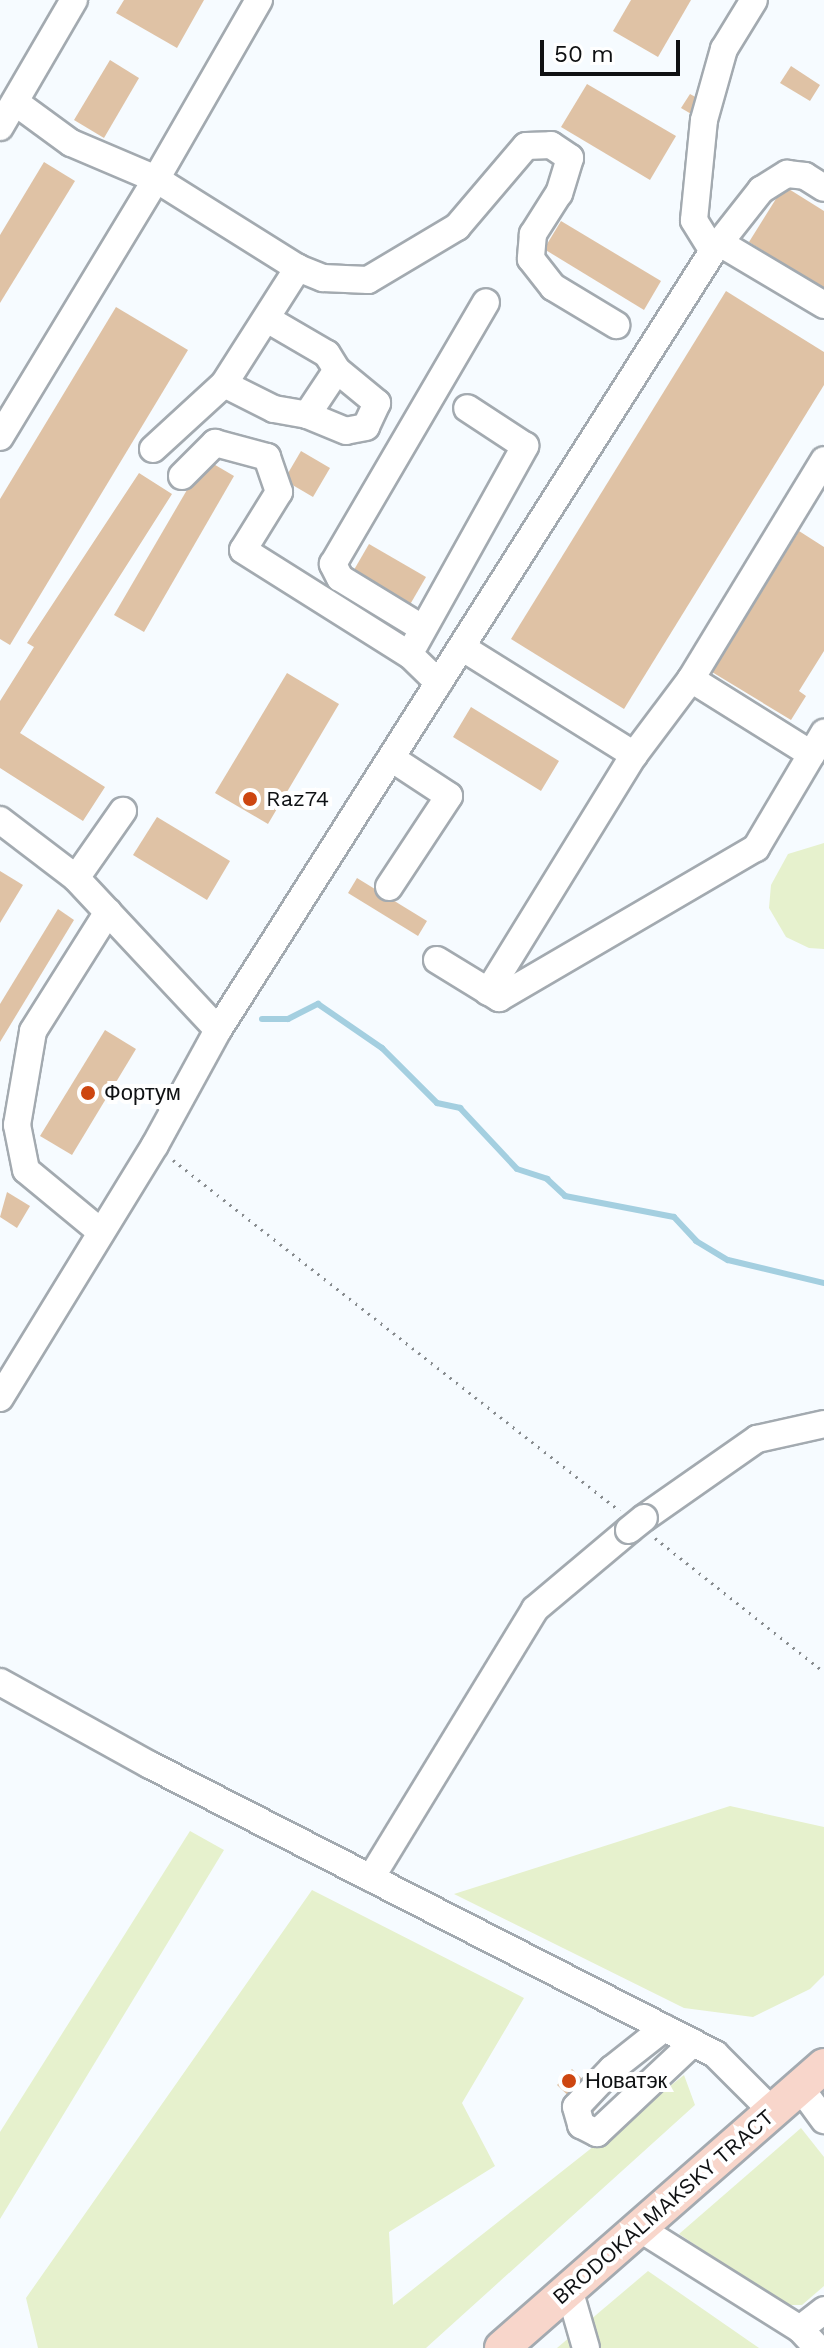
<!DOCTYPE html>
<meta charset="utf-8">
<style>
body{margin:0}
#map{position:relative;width:824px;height:2348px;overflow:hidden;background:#f6fbff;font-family:"Work Sans",sans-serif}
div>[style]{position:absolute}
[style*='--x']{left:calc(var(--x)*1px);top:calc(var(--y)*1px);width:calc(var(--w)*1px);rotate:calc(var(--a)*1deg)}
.green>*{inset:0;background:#e6f1cd}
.stream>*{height:6px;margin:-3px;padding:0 3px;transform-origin:3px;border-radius:3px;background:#a4cfe0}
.building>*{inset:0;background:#dfc2a5}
.path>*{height:3px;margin-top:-1.5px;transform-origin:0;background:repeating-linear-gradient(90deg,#878b8e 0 2px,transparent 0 8px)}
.roads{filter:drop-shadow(2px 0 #a3aab0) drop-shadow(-2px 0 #a3aab0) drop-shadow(0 2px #a3aab0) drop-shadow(0 -2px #a3aab0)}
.minor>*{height:26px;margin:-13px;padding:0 13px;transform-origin:13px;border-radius:13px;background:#fff}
.major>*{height:34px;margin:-17px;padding:0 17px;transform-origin:17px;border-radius:17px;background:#f8d6cb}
.bridges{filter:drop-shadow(2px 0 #a3aab0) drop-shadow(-2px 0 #a3aab0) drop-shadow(0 2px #a3aab0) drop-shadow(0 -2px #a3aab0)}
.minor-bridge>*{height:26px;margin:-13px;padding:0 13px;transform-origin:13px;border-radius:13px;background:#fff}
.dots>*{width:22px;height:22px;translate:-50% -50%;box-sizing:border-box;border:4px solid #fff;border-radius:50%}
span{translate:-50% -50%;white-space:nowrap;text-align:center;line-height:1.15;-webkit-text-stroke:8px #fff;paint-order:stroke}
.poi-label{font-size:22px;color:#0f1113}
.left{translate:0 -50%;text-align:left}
.street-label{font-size:22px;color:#0f1113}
.scale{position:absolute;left:540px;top:40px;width:140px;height:36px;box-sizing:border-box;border:4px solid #0f1113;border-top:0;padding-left:10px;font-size:24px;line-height:28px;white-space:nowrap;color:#0f1113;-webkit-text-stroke:6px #fff;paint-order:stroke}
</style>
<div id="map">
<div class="green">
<i style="clip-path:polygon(824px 843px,824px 949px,809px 948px,786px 937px,769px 908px,771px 885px,788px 854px)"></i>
<i style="clip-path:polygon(730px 1806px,824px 1827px,824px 1975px,810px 1989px,753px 2017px,684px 2008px,454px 1894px)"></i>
<i style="clip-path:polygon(190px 1831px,224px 1850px,0 2219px,0 2132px)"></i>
<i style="clip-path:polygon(312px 1890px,524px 1998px,462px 2103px,495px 2166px,389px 2232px,393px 2305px,684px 2075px,695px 2105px,426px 2348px,38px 2348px,26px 2298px)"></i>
<i style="clip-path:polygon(801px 2128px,824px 2157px,824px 2286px,802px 2305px,785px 2305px,679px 2234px)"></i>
<i style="clip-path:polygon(648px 2271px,759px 2348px,557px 2348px)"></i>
</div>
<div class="stream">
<i style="--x:262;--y:1019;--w:26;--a:0"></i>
<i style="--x:288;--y:1019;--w:34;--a:-27"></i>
<i style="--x:318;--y:1004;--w:78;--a:34.5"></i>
<i style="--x:382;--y:1048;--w:78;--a:45"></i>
<i style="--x:437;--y:1103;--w:24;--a:12"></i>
<i style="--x:460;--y:1108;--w:83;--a:46.9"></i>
<i style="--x:517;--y:1169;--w:32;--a:18"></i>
<i style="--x:547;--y:1179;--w:25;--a:43"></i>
<i style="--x:565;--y:1196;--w:111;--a:10.9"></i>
<i style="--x:674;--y:1217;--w:33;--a:47"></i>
<i style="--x:696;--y:1241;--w:37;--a:31"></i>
<i style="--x:728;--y:1260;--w:99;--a:13.5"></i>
</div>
<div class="building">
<i style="clip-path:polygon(124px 0,204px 0,177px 48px,116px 13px)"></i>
<i style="clip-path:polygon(631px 0,691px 0,658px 57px,613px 31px)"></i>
<i style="clip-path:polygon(110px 60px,139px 78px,104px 138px,74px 120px)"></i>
<i style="clip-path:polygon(791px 66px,820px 85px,810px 101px,780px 83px)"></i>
<i style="clip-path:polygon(587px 84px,676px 136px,650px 180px,561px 127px)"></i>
<i style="clip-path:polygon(690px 94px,701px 100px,698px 118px,681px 108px)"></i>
<i style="clip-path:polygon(44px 162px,75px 181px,0 303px,0 235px)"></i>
<i style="clip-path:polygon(784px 186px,824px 211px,824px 290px,749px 242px)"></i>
<i style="clip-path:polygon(561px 221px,661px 281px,644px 310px,544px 249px)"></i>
<i style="clip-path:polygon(726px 291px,824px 352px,824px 385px,624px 709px,511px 639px)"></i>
<i style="clip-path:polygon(116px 307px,188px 350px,10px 645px,0 639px,0 499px)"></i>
<i style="clip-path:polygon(301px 451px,330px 468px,313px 497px,284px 480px)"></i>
<i style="clip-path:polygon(205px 459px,234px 476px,144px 632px,114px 615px)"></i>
<i style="clip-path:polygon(139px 473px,172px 494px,20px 733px,105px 787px,83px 821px,0 768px,0 701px,34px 647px,27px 643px)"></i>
<i style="clip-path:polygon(799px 531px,824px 547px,824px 651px,799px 691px,806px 696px,791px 720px,712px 672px)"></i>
<i style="clip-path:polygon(369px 544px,426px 577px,408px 608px,351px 575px)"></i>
<i style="clip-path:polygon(287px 673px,339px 704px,268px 824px,215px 793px)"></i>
<i style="clip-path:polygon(471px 707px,559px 761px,541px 791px,453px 737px)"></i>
<i style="clip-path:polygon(157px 817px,230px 861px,207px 900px,133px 855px)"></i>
<i style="clip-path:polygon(0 871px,23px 885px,0 923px)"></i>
<i style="clip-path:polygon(357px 878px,427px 921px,418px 936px,348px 893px)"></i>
<i style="clip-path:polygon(58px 909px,74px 920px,0 1042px,0 1004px)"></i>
<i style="clip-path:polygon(105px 1030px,136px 1049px,72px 1155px,40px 1136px)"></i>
<i style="clip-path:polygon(7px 1192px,30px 1206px,17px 1228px,0 1217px)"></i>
<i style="clip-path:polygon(572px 2069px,604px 2100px,590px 2116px,557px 2085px)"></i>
</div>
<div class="path">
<i style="--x:173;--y:1160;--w:568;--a:38.14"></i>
<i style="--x:655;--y:1538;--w:216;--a:38.4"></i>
</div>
<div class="roads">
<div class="minor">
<i style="--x:259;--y:0;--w:207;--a:119.9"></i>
<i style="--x:156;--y:179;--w:168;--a:32.1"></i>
<i style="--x:298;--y:268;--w:27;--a:22"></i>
<i style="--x:323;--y:278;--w:45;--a:2.5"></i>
<i style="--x:368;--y:280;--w:104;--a:-30.8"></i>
<i style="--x:457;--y:227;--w:106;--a:-49.6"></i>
<i style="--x:526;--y:146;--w:25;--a:-2"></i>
<i style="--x:551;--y:145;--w:23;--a:34"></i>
<i style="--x:570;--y:158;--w:37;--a:107"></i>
<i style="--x:559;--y:193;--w:49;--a:122.4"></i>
<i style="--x:533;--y:234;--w:25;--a:95"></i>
<i style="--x:531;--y:259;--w:36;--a:52"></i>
<i style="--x:553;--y:287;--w:74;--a:31.1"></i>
<i style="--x:0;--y:127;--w:147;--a:-59.8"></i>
<i style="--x:720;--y:243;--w:121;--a:30.8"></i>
<i style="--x:713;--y:251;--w:78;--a:-51.8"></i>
<i style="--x:761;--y:190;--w:31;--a:-32"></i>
<i style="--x:787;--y:174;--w:18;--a:6"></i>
<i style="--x:805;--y:176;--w:22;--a:32"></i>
<i style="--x:267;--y:319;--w:69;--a:30.3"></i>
<i style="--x:327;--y:354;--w:19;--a:58"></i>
<i style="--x:337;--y:370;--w:52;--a:39.5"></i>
<i style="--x:377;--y:403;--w:26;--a:115"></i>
<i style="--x:366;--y:427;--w:20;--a:169"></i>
<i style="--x:346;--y:431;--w:42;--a:-157.7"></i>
<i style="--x:224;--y:384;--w:56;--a:26.6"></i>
<i style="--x:274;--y:409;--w:34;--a:10"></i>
<i style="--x:307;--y:415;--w:54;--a:-56.3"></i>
<i style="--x:0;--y:437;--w:301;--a:-58.8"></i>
<i style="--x:156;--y:179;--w:92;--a:-157"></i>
<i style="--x:71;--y:143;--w:69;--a:-143.8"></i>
<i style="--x:153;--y:449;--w:96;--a:-42.5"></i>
<i style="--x:224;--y:384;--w:138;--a:-57.5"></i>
<i style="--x:182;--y:476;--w:47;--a:-45"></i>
<i style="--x:215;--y:443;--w:54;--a:15.1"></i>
<i style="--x:267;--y:457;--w:37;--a:71"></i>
<i style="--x:279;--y:492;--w:68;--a:121.8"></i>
<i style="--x:243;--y:550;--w:197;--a:32.2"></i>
<i style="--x:410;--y:655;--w:40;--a:44"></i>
<i style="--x:422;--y:628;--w:96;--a:-148.6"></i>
<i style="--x:340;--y:578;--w:16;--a:-117"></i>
<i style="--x:333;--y:564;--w:303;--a:-59.7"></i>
<i style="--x:415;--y:644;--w:227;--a:-60.9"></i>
<i style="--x:525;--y:446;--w:69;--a:-146.8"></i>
<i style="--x:463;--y:648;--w:202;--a:32"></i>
<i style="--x:691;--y:679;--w:142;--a:32"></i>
<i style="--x:0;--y:820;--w:96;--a:37.3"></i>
<i style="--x:76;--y:878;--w:208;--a:46.9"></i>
<i style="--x:76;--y:878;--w:82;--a:-55"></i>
<i style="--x:389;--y:887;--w:109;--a:-56.6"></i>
<i style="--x:449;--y:796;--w:69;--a:-146.8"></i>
<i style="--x:437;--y:960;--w:73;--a:31.5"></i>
<i style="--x:499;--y:998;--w:298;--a:-30.3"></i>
<i style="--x:756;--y:848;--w:134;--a:-59.4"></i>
<i style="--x:488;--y:992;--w:278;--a:-58.4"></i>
<i style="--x:634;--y:755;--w:95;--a:-53.1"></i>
<i style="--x:691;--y:679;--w:256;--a:-58.7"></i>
<i style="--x:101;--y:1232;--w:97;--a:-140.4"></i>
<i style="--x:26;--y:1170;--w:46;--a:-101.3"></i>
<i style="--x:17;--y:1125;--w:95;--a:-80.3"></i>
<i style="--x:33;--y:1031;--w:141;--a:-57.8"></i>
<i style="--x:0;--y:1398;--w:297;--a:-58.5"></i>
<i style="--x:155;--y:1145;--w:131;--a:-61.3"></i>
<i style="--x:218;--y:1030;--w:923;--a:-57.57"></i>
<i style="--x:713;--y:251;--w:36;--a:-122"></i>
<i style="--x:694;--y:220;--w:100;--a:-84.3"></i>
<i style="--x:704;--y:120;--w:74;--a:-74.3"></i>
<i style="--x:724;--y:49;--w:57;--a:-58.5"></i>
<i style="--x:644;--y:1518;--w:138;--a:-35"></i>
<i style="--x:757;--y:1439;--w:69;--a:-12.6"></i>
<i style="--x:0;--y:1682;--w:171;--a:29"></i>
<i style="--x:150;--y:1765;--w:635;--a:27.09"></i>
<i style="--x:715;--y:2054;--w:81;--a:45"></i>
<i style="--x:371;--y:1878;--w:315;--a:-58.6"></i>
<i style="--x:535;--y:1609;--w:123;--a:-40"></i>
<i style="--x:664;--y:2028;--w:66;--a:141.7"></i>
<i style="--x:612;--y:2069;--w:52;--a:133.5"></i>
<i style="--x:576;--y:2107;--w:19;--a:74"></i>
<i style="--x:581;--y:2125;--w:18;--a:27"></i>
<i style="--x:597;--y:2133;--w:132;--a:-43.2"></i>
<i style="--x:800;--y:2087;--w:41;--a:54"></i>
<i style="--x:639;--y:2228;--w:190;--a:32.1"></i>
<i style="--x:800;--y:2329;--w:31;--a:-38"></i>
<i style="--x:569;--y:2289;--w:61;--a:73.9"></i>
<i style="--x:800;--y:2329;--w:26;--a:47"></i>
</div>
<div class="major">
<i style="--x:502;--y:2348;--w:428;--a:-41.2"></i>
</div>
</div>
<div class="bridges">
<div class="minor-bridge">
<i style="--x:629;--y:1530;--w:19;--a:-39"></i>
</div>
</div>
<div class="dots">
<i style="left:250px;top:799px;background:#cd4610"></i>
<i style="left:88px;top:1093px;background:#cd4610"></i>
<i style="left:569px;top:2081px;background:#cd4610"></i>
</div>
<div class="poi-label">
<span class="left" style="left:266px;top:799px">Raz74</span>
<span class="left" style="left:104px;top:1093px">Фортум</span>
<span class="left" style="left:585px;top:2081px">Новатэк</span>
</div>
<div class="street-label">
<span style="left:663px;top:2207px;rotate:-41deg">BRODOKALMAKSKY TRACT</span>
</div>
<div class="scale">50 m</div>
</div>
